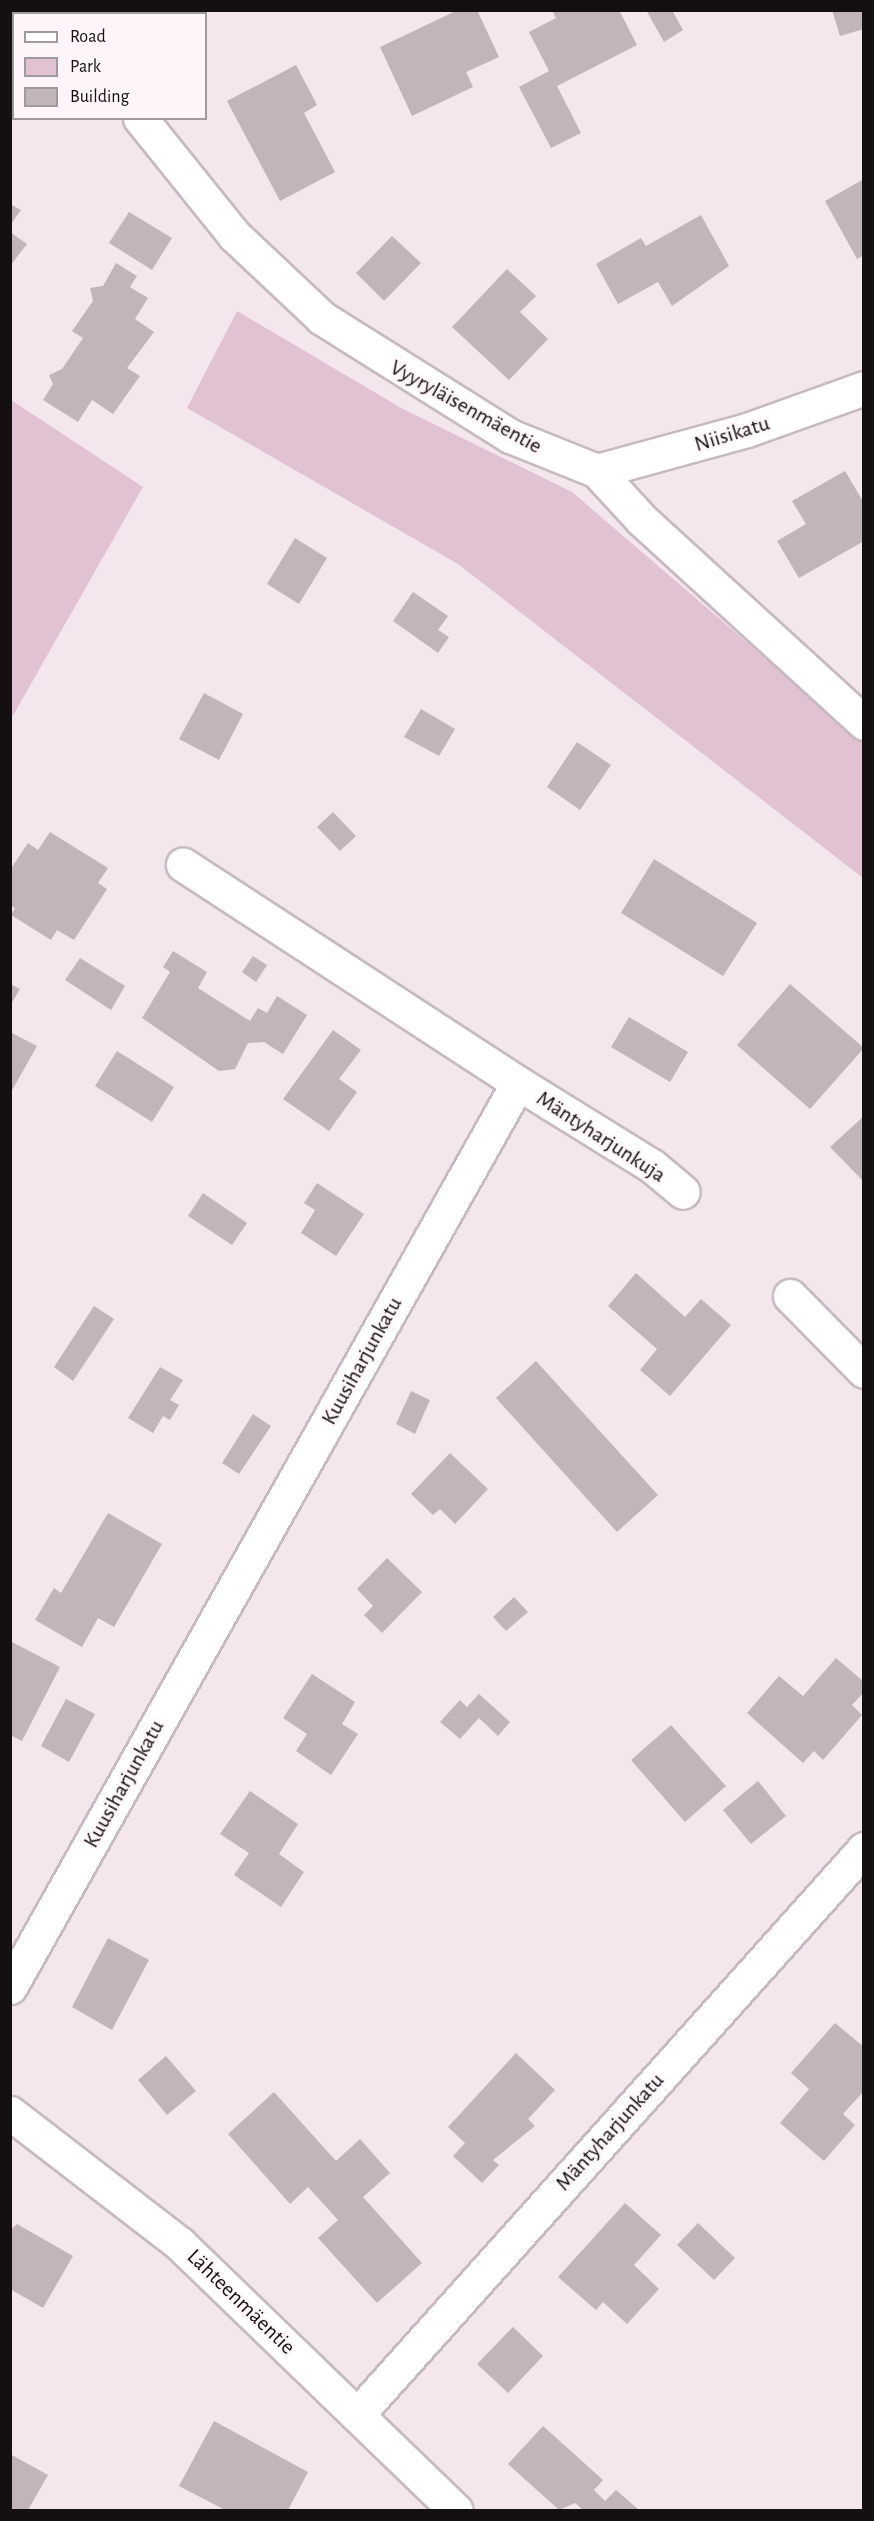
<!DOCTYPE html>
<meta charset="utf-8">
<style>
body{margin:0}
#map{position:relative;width:874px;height:2521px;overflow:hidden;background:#f4e6ed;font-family:"Alegreya Sans",sans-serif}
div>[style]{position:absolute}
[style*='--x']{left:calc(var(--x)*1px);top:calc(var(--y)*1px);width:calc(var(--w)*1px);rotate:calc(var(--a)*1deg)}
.green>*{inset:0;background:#e1c2d2}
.building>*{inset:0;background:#c1b4ba}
.roads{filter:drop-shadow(2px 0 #c6bac0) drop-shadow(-2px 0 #c6bac0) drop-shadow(0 2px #c6bac0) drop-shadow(0 -2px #c6bac0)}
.street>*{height:33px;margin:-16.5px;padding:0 16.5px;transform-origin:16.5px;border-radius:16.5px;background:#fff}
span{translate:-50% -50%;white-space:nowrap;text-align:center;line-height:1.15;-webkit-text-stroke:5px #fdf5f9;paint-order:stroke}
.street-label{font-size:22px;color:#141012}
.frame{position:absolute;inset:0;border:12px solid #141012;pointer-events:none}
.legend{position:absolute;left:12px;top:12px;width:195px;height:108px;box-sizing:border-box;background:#fdf5f9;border:2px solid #a0999d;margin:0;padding:8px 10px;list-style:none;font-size:18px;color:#141012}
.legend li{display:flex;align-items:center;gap:12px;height:30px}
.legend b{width:30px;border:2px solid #a0999d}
</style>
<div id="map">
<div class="green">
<i style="clip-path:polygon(237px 311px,403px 409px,572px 492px,863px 742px,863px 878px,458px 564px,187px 408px)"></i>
<i style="clip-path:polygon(11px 400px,143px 487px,11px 719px)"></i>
</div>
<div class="building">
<i style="clip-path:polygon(458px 10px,477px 10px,499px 57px,466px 72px,473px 87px,412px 116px,380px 47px)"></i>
<i style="clip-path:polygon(552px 10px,619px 10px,637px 45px,557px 86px,581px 133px,551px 148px,519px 87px,549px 71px,529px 32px,556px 18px)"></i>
<i style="clip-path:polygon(646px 10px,672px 10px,683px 30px,664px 42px)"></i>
<i style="clip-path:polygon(832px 10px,864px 10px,864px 29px,840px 36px)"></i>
<i style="clip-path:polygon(296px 65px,317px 105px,304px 113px,335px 172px,280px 201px,227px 101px)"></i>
<i style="clip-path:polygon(864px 179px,864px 255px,857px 259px,825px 201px)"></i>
<i style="clip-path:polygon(10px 204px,21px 210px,10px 226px)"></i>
<i style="clip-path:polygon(129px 212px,172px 238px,152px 270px,109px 243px)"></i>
<i style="clip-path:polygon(701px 215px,729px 266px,672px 306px,658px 282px,618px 304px,596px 264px,641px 238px,646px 246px)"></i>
<i style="clip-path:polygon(10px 232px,27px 244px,10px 266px)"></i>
<i style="clip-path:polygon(392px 236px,421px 263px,384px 301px,356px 273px)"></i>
<i style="clip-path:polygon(116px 263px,137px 276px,130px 287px,148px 298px,135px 319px,154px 332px,127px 368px,140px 376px,113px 414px,92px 400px,78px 422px,43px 400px,53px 384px,49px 375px,62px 369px,83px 338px,72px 331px,93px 301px,90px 288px,103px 286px)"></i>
<i style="clip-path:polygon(507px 269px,536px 296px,520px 312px,548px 339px,509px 380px,452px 327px)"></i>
<i style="clip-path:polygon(845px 471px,864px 503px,864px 541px,799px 578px,777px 541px,806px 524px,792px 501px)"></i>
<i style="clip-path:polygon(295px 538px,327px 558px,299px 604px,267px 584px)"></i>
<i style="clip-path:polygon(413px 592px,448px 616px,438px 630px,449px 637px,438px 653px,393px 621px)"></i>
<i style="clip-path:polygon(204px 693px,243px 714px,219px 760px,179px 739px)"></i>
<i style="clip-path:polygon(421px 709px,455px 729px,439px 756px,404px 737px)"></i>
<i style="clip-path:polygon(577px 742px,611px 765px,580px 810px,547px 787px)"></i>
<i style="clip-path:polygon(333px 812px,356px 836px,340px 851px,317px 827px)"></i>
<i style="clip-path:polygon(50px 832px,108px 868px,98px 883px,107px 889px,74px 940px,57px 930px,51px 940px,11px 915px,15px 908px,10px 905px,10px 870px,28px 843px,38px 850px)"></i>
<i style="clip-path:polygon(654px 859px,757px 923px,723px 976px,621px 913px)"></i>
<i style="clip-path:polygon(173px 951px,207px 972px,198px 988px,250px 1021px,258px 1008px,267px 1013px,277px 996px,307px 1015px,283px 1054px,264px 1042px,248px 1043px,235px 1069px,219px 1071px,142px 1018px,170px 972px,163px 967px)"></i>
<i style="clip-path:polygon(253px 956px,267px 965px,256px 982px,242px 972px)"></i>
<i style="clip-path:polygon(80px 958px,125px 986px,111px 1010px,65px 980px)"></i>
<i style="clip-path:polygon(10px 984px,20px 989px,10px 1006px)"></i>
<i style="clip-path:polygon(790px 984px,864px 1048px,810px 1109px,737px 1045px)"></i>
<i style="clip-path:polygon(629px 1017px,688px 1052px,670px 1082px,611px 1047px)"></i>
<i style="clip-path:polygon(333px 1030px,361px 1050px,339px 1079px,357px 1092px,329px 1131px,283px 1099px)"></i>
<i style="clip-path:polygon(10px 1032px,37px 1046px,10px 1094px)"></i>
<i style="clip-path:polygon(117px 1051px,174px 1087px,152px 1122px,95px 1086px)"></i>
<i style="clip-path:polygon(864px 1116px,864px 1182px,830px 1147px)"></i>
<i style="clip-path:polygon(317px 1183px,364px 1214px,336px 1256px,301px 1233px,315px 1210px,304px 1203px)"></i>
<i style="clip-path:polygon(203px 1193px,247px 1223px,232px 1245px,188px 1216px)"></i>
<i style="clip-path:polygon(636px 1273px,685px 1317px,701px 1299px,731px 1325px,670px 1396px,640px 1370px,657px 1349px,608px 1306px)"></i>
<i style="clip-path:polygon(94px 1306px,114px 1319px,73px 1381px,54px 1367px)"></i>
<i style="clip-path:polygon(536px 1361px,658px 1495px,617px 1532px,496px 1398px)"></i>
<i style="clip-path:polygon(160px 1367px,183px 1380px,170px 1400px,179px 1405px,170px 1420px,163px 1416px,153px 1433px,128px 1418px)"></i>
<i style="clip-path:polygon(411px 1391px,430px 1400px,415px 1434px,396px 1424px)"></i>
<i style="clip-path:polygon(253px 1414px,271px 1426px,239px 1474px,222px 1463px)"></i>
<i style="clip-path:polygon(450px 1453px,488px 1489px,455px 1524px,440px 1509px,433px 1515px,411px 1494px)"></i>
<i style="clip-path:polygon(108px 1513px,162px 1544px,114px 1627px,98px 1618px,82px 1647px,35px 1620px,54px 1588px,61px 1593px)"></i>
<i style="clip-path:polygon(387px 1558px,422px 1592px,382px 1633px,364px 1615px,373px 1606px,357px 1589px)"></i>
<i style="clip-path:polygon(514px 1597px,528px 1612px,506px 1631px,493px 1617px)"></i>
<i style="clip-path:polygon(10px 1641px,60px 1667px,22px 1741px,10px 1735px)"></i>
<i style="clip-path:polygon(836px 1658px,864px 1682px,864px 1692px,852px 1705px,862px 1715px,823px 1760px,814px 1751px,803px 1763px,747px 1713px,779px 1676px,803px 1696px)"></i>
<i style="clip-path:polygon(312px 1674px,355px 1702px,342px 1724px,358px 1734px,331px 1775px,296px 1751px,307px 1734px,283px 1718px)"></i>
<i style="clip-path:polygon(479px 1694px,510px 1722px,498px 1736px,479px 1718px,460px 1739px,440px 1722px,460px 1700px,467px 1707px)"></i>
<i style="clip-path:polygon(66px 1699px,95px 1714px,69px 1762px,41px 1746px)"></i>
<i style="clip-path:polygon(671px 1725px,726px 1786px,685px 1822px,631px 1760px)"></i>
<i style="clip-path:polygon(758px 1781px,786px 1816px,751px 1844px,723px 1810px)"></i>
<i style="clip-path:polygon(250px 1791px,298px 1824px,279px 1854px,304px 1872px,281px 1907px,234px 1875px,249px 1853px,220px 1834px)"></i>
<i style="clip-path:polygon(108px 1938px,149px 1960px,112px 2030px,72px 2007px)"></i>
<i style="clip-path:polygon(835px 2023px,864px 2047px,864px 2091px,843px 2114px,855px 2125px,824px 2161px,780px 2123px,809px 2089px,791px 2073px)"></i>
<i style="clip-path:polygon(516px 2053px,555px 2090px,528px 2119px,535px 2126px,493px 2160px,499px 2165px,482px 2183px,453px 2156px,465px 2143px,448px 2127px)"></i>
<i style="clip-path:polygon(166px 2056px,196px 2091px,167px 2115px,138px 2080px)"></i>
<i style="clip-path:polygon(274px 2092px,336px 2161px,360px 2139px,390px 2173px,363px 2197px,422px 2263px,377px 2303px,318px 2238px,338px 2220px,308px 2187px,290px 2204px,228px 2134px)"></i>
<i style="clip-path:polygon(625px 2203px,661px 2235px,634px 2265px,659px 2289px,627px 2324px,603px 2302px,596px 2310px,558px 2277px)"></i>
<i style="clip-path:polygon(698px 2223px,735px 2258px,714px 2280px,677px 2245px)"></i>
<i style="clip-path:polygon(17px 2224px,73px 2256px,43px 2308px,10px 2289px,10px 2230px)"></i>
<i style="clip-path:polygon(513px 2327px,543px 2356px,508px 2393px,477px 2364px)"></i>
<i style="clip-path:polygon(214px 2421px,308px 2472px,288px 2510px,225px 2510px,179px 2486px)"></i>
<i style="clip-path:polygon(543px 2426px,603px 2480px,594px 2490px,605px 2501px,616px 2490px,639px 2510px,583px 2510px,575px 2503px,559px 2510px,508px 2464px)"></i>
<i style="clip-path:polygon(10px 2454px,48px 2475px,28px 2510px,10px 2510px)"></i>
</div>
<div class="roads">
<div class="street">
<i style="--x:26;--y:10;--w:6;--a:45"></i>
<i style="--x:140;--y:118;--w:150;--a:51.2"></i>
<i style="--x:234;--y:235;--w:121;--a:43.3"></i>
<i style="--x:322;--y:318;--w:222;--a:32.1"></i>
<i style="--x:510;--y:436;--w:94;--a:21.9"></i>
<i style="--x:597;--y:471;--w:67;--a:47.4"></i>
<i style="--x:642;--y:520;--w:301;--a:42.4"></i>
<i style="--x:597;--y:471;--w:156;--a:-15.3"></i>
<i style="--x:747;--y:430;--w:124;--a:-19.7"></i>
<i style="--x:518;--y:1083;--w:158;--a:31.8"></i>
<i style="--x:652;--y:1166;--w:40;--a:40"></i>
<i style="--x:790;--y:1296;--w:105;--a:45.4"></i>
<i style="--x:10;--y:1987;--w:1037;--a:-60.67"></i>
<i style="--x:518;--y:1083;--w:400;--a:-146.9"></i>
<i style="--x:10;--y:2113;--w:215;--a:37.6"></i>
<i style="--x:180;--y:2244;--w:383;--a:44"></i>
<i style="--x:357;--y:2415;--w:760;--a:-48.15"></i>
</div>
</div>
<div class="street-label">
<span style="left:466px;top:407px;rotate:29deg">Vyyryläisenmäentie</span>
<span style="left:732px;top:434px;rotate:-17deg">Niisikatu</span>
<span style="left:601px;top:1137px;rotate:33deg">Mäntyharjunkuja</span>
<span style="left:362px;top:1361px;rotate:-61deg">Kuusiharjunkatu</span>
<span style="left:124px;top:1784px;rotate:-61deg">Kuusiharjunkatu</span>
<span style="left:610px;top:2132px;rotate:-48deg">Mäntyharjunkatu</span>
<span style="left:241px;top:2302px;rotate:44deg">Lähteenmäentie</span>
</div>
<div class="frame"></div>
<ul class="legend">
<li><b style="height:8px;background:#fff"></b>Road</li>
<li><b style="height:16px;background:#e1c2d2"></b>Park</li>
<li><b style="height:16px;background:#c1b4ba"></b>Building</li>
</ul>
</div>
